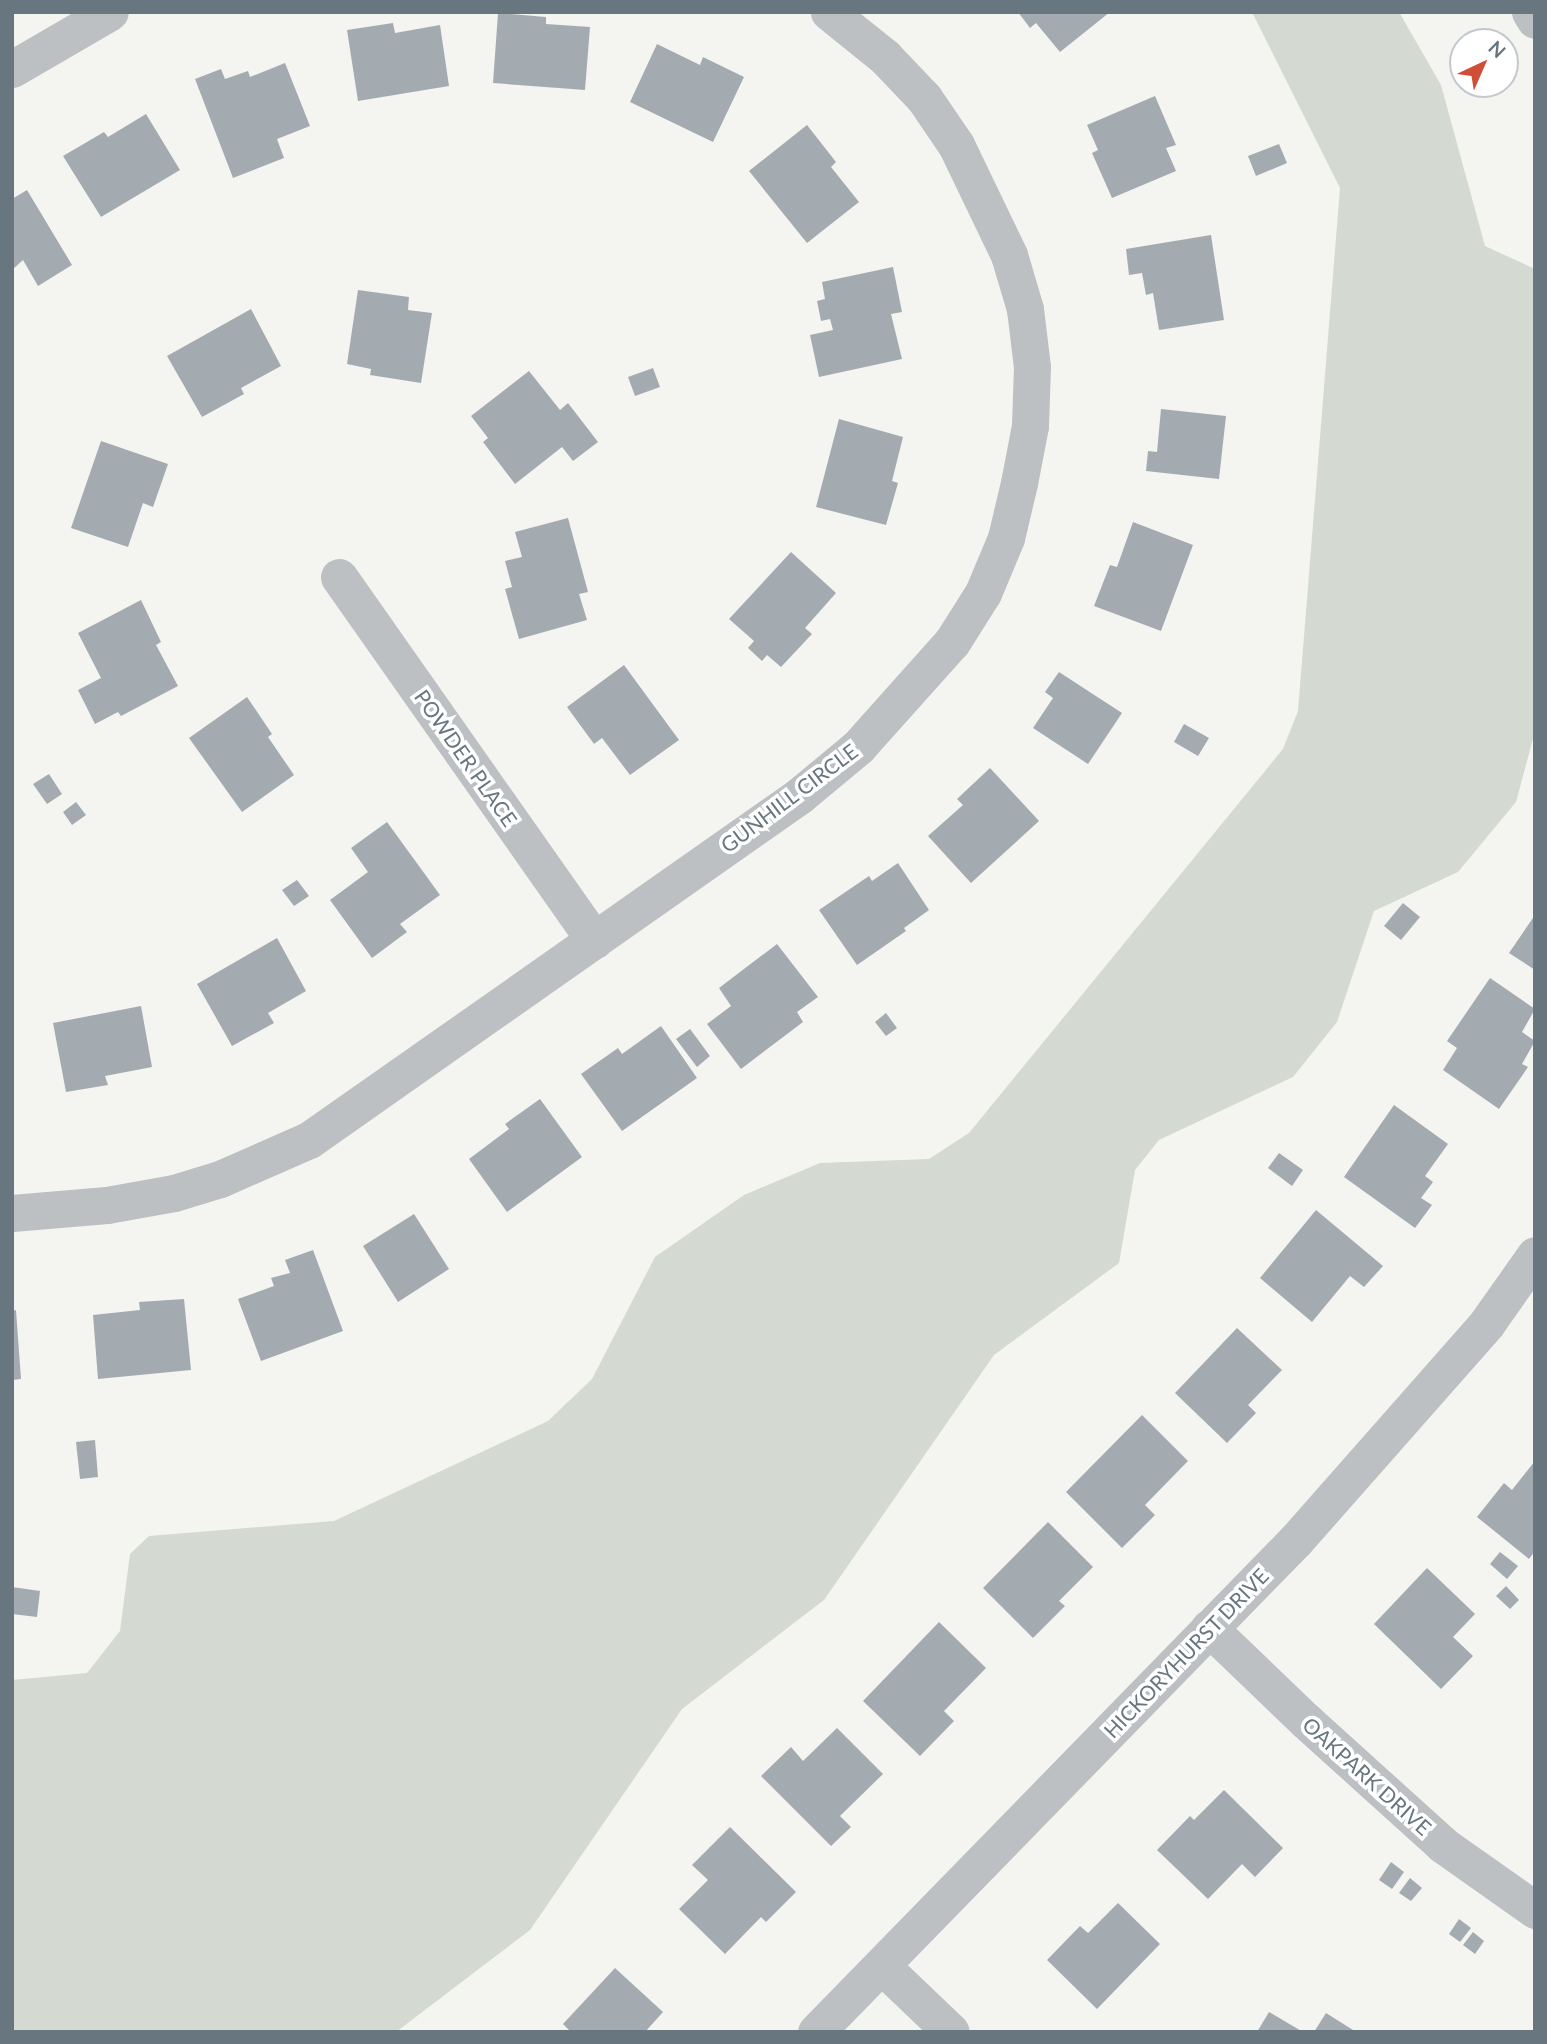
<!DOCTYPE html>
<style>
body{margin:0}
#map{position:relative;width:1547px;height:2044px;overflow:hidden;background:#f4f4f1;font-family:Lato,sans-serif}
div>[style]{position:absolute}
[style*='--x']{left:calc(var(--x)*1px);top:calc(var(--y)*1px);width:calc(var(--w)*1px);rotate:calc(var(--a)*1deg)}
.green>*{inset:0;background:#d4d9d1}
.building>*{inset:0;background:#a4abb0}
.street>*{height:37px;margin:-18.5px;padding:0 18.5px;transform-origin:18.5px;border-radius:18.5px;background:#bcc0c3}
span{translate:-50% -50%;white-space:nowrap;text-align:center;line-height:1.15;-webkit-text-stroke:7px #fff;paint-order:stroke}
.street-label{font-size:21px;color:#67767f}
.frame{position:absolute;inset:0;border:14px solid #67767f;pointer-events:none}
.north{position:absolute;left:1449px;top:28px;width:70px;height:70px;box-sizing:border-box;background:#fff;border:2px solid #c2c8cc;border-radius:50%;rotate:44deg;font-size:19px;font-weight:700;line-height:28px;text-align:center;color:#67767f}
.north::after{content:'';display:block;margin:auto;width:24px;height:32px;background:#cf4e37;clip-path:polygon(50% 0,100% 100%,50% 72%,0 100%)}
</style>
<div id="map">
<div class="green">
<i style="clip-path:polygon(1252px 12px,1399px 12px,1441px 85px,1485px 246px,1535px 269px,1535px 731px,1516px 802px,1458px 872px,1374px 911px,1337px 1022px,1293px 1077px,1159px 1140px,1135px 1170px,1119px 1263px,994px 1355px,824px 1600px,682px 1709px,530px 1930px,396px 2032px,12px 2032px,12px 1680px,87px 1673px,120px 1631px,130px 1554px,149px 1536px,334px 1521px,548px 1421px,592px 1379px,655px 1257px,744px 1195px,820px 1163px,929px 1159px,969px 1133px,1283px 749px,1298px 711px,1340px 188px)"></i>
</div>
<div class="building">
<i style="clip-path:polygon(1018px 12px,1110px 12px,1060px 52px,1036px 23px,1030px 28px)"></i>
<i style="clip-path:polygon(498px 13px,546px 17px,546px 24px,590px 27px,585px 90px,493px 83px)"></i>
<i style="clip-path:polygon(393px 23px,395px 33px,440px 25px,449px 86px,358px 101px,347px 30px)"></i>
<i style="clip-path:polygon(657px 44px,700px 65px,703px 57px,744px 77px,713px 142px,630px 102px)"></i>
<i style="clip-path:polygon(285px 63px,310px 126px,277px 139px,284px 158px,233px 178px,195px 79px,221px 69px,225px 79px,248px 71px,250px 77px)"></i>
<i style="clip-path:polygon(1155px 96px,1176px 145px,1166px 148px,1176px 171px,1112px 198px,1092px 153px,1098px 150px,1087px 125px)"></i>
<i style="clip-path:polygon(146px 114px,180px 170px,101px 217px,63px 156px,104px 132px,108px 137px)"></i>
<i style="clip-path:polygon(807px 125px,836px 162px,831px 167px,859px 202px,807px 243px,749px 171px)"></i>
<i style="clip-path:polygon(1279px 144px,1287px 163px,1256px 176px,1248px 156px)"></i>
<i style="clip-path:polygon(27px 190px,72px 265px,38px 286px,23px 260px,12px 270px,12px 199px)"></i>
<i style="clip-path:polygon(1211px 235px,1224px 320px,1159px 330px,1153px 293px,1146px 295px,1142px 273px,1129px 275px,1126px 249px)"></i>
<i style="clip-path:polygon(893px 267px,902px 312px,891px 314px,902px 359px,819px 377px,810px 335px,833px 330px,830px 319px,821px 321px,817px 301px,825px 299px,822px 282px)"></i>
<i style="clip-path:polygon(358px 290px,409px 297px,408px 310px,432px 313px,421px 383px,370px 375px,371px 369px,347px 364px)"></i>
<i style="clip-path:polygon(251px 309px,281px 366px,241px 388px,244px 394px,202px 417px,167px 356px)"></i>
<i style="clip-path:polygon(653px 368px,660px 387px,635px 396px,628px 377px)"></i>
<i style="clip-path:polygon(529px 371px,560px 410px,568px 403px,598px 442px,573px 461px,562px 447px,515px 484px,483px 442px,488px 438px,471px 416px)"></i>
<i style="clip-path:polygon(1161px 409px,1226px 416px,1219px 479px,1146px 471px,1148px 451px,1157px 452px)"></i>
<i style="clip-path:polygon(839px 419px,903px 437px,892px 481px,898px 483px,886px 525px,816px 507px)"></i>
<i style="clip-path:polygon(101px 441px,168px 464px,153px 507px,143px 503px,128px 547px,71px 528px)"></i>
<i style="clip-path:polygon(568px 518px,588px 592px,579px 594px,587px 620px,519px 639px,505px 589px,512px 587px,505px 561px,522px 557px,515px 532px)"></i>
<i style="clip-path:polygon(1133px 522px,1193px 545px,1161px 631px,1094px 606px,1110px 565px,1117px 567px)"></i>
<i style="clip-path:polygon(791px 552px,836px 593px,805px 628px,812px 634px,781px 667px,767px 655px,762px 661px,748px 648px,754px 641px,729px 619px)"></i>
<i style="clip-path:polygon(141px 600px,161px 642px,156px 645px,178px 686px,121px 716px,118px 712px,95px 724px,78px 690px,101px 678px,78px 633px)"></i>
<i style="clip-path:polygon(624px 665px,679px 740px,630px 775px,602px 738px,594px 744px,567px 707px)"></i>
<i style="clip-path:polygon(1059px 672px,1122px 713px,1088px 764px,1033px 728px,1053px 698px,1045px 692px)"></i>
<i style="clip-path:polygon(247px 697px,272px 734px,268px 737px,294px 775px,242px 812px,189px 738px)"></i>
<i style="clip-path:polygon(1184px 724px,1209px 738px,1198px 756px,1174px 742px)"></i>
<i style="clip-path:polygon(990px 768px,1039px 821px,971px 883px,928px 836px,963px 805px,957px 799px)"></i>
<i style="clip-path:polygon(49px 774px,62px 794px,47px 804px,33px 784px)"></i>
<i style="clip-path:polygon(76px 802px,86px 815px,72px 825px,63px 812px)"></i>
<i style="clip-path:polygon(387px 822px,440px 895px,400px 924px,407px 932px,372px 958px,330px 900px,368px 872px,351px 848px)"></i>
<i style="clip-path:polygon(898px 863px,929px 910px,904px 928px,906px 931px,857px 965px,819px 910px,869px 876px,872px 881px)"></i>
<i style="clip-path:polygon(297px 880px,309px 896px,294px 906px,282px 890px)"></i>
<i style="clip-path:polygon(1403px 903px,1420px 917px,1401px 940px,1384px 926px)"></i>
<i style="clip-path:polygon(1535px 915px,1535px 970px,1509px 953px)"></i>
<i style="clip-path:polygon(277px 938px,306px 991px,268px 1013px,274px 1023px,232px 1046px,197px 984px)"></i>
<i style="clip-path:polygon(777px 944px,818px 997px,797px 1012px,803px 1022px,741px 1069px,707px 1024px,731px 1006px,719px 988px)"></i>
<i style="clip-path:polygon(1490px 978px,1535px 1009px,1522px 1032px,1535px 1041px,1522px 1064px,1528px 1067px,1499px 1109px,1443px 1070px,1457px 1048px,1447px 1041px)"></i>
<i style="clip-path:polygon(141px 1006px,152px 1067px,105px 1076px,108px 1085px,66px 1092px,53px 1023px)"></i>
<i style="clip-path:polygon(886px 1013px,897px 1028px,886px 1036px,875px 1022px)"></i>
<i style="clip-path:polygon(661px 1026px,697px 1078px,622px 1131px,581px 1074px,618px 1048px,622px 1054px)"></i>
<i style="clip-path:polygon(690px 1029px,710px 1056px,697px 1067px,676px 1039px)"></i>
<i style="clip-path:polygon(540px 1099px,582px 1157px,507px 1212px,469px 1159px,509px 1129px,505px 1124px)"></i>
<i style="clip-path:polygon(1394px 1105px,1448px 1144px,1425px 1176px,1433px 1182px,1421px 1198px,1432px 1205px,1415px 1228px,1344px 1177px)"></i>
<i style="clip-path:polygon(1279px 1153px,1303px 1170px,1292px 1186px,1268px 1168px)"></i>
<i style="clip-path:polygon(1316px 1210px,1383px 1266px,1364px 1287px,1350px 1276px,1312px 1322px,1260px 1278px)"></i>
<i style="clip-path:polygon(414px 1214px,449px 1269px,398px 1302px,363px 1246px)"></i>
<i style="clip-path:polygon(313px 1250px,343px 1331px,261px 1361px,238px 1299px,274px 1286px,271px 1278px,290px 1273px,285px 1260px)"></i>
<i style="clip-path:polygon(184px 1299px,191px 1370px,98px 1379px,93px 1315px,140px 1310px,139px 1302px)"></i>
<i style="clip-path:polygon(16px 1310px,21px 1379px,12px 1380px,12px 1311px)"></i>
<i style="clip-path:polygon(1237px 1328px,1282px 1370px,1248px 1405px,1256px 1413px,1227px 1443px,1175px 1393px)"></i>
<i style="clip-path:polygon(1142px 1415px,1188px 1461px,1145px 1505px,1155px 1515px,1122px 1548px,1066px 1492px)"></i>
<i style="clip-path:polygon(95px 1440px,98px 1477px,80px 1479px,76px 1442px)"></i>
<i style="clip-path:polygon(1535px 1461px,1535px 1551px,1529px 1559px,1477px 1517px,1504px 1483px,1512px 1490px)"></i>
<i style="clip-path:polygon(1048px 1522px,1093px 1567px,1059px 1601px,1065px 1606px,1033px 1638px,983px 1588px)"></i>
<i style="clip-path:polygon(1500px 1552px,1518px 1566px,1507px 1579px,1490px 1564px)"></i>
<i style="clip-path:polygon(1427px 1568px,1475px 1614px,1453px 1637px,1473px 1656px,1441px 1689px,1374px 1624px)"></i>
<i style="clip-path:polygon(1506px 1586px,1519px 1600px,1510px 1609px,1496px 1596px)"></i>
<i style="clip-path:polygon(12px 1587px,40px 1591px,37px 1617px,12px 1614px)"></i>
<i style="clip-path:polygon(939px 1622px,986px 1668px,944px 1711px,954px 1721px,920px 1756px,863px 1701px)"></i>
<i style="clip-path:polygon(837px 1728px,883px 1774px,840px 1816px,851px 1827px,831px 1846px,761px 1776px,791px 1747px,803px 1761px)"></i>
<i style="clip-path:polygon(1224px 1790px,1283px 1848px,1255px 1877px,1242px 1864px,1208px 1899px,1157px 1850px,1190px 1816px,1194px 1820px)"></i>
<i style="clip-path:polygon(730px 1827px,796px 1892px,766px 1922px,761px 1917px,725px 1954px,679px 1909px,708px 1880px,692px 1865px)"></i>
<i style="clip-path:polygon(1391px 1862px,1404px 1872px,1392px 1889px,1379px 1880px)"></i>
<i style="clip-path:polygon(1410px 1878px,1422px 1888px,1411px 1901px,1399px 1893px)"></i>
<i style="clip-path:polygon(1118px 1903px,1160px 1944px,1097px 2009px,1047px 1960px,1080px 1926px,1088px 1933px)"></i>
<i style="clip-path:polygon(1459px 1919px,1471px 1928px,1460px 1942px,1449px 1934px)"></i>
<i style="clip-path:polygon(1473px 1932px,1484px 1941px,1475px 1954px,1463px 1945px)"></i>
<i style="clip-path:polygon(615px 1968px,663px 2012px,645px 2032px,571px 2032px,563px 2024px)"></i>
<i style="clip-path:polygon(1269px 2012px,1303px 2032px,1257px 2032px)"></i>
<i style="clip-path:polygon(1326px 2013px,1353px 2030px,1352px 2032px,1314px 2032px)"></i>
</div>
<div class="street">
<i style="--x:1530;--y:12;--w:9;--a:58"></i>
<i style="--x:12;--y:69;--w:113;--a:-30.2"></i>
<i style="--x:339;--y:577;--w:444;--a:54.9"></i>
<i style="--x:12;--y:1213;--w:95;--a:-4.8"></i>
<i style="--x:107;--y:1205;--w:68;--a:-10.2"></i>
<i style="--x:174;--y:1193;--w:48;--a:-16.9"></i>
<i style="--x:220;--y:1179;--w:97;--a:-23.7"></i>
<i style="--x:309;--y:1140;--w:599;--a:-35.07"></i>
<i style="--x:799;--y:796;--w:77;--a:-39.7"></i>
<i style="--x:858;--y:747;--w:141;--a:-48.2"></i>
<i style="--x:952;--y:642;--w:58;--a:-57.7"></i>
<i style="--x:983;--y:593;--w:60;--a:-67.3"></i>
<i style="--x:1006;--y:538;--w:57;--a:-76.7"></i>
<i style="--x:1019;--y:483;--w:58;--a:-79.1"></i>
<i style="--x:1030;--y:426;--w:59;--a:-88.1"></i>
<i style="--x:1032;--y:367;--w:58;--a:-96.9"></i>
<i style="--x:1025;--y:309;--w:56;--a:-106.5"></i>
<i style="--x:1009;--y:255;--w:122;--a:-115.7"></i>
<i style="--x:956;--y:145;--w:57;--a:-124.2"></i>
<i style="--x:924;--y:98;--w:57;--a:-133.6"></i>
<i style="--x:885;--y:57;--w:72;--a:-141.2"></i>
<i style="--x:1209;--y:1628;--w:134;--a:43.8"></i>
<i style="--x:1306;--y:1721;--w:185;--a:42.1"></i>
<i style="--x:1443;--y:1845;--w:113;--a:35.2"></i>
<i style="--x:882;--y:1966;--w:95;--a:43.7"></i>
<i style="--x:816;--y:2032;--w:687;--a:-45.71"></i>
<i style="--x:1296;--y:1540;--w:289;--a:-48.6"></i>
<i style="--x:1487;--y:1323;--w:83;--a:-54.8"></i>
</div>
<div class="street-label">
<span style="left:466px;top:758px;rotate:55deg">POWDER PLACE</span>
<span style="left:789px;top:798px;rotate:-37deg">GUNHILL CIRCLE</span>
<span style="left:1186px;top:1653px;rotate:-46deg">HICKORYHURST DRIVE</span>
<span style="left:1367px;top:1776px;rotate:42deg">OAKPARK DRIVE</span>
</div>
<div class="frame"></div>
<div class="north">N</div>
</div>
